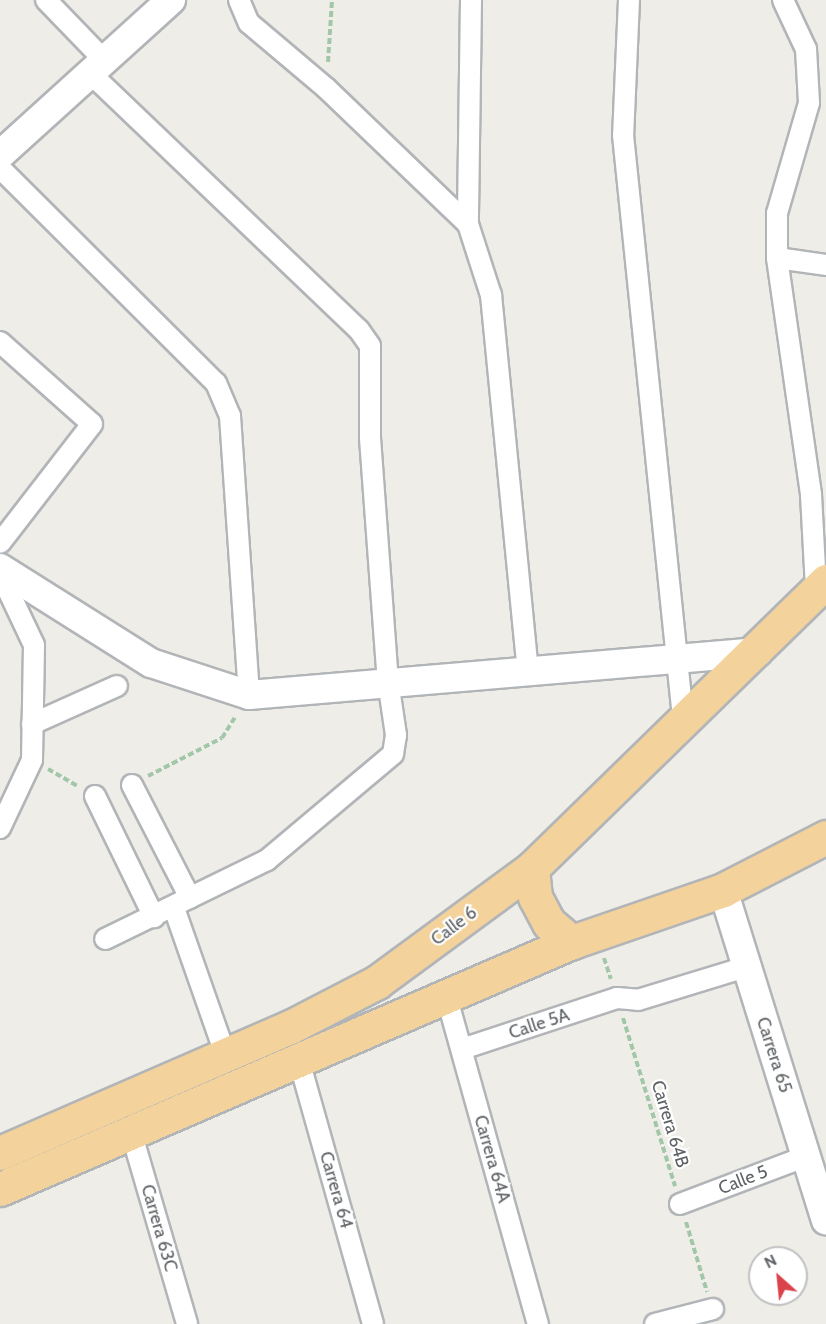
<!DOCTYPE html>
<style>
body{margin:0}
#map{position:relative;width:826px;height:1324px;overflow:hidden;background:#efede8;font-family:Cabin,sans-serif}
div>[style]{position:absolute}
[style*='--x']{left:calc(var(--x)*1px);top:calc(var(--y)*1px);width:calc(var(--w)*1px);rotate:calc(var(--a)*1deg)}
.path>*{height:4px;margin-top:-2px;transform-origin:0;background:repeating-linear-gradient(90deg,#a2c7a8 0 6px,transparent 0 9px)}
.roads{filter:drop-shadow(2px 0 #b2b5b8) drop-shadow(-2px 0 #b2b5b8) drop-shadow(0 2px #b2b5b8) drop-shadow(0 -2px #b2b5b8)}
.street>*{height:20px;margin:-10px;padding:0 10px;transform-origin:10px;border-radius:10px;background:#fff}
.secondary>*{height:28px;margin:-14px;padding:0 14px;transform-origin:14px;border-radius:14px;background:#fff}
.highway>*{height:33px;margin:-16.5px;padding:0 16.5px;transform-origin:16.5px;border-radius:16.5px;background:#f3d29b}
span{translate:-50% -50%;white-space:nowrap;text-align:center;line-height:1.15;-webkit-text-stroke:4.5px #fff;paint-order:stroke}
.street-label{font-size:18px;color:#5f6366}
.north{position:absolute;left:748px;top:1246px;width:60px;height:60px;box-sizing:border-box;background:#fff;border:2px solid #bfc1c2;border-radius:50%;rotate:333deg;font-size:16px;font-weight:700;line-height:24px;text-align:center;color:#5f6366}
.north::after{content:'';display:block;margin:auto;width:21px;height:27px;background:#da434a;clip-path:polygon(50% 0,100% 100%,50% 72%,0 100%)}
</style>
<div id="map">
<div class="path">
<i style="--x:328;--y:62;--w:62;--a:-86.3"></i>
<i style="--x:48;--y:769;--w:34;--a:30"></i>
<i style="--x:148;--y:776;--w:83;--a:-27.2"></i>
<i style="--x:222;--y:738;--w:26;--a:-58"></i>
<i style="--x:604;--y:958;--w:22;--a:72"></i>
<i style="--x:623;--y:1018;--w:176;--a:72.8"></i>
<i style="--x:686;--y:1222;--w:73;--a:73.3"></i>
</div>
<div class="roads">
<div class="street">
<i style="--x:46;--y:0;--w:83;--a:46"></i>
<i style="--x:239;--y:0;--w:25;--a:67"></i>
<i style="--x:249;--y:23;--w:101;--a:40.2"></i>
<i style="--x:326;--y:88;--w:197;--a:43.8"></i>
<i style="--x:471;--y:0;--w:224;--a:90.8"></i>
<i style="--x:468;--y:224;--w:75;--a:72.1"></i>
<i style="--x:491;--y:295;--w:377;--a:84.4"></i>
<i style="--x:629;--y:0;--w:135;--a:92.5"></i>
<i style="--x:623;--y:135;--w:586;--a:84.12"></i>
<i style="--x:783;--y:0;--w:54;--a:64.9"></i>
<i style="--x:806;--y:49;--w:54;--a:86.8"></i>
<i style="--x:809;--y:103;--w:115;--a:106.2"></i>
<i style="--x:777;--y:213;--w:45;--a:90"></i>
<i style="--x:777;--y:258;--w:239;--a:81.8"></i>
<i style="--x:811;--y:495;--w:92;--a:86.9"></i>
<i style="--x:90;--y:73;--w:372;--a:43.7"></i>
<i style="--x:359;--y:330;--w:19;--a:55"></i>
<i style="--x:370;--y:346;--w:92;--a:90"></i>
<i style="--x:370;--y:438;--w:244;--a:85.8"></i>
<i style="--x:388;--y:681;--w:55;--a:81.6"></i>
<i style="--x:396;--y:735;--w:19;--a:99"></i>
<i style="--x:393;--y:754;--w:165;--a:139.9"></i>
<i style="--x:267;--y:860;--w:180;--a:154"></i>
<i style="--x:0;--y:168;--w:305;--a:44.9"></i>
<i style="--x:216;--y:383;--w:36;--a:67"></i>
<i style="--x:230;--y:416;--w:280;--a:86.1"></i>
<i style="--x:777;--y:258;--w:49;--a:8.1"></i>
<i style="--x:0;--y:342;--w:123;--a:41.7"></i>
<i style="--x:92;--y:424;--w:150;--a:127.7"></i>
<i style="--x:32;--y:724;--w:93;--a:-24.1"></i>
<i style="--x:132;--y:785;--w:127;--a:62.8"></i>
<i style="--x:95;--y:796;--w:135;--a:64"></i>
<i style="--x:0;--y:828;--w:75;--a:-64.8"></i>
<i style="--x:32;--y:760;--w:115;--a:-89"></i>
<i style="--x:34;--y:645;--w:80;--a:-115.3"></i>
<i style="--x:174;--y:908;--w:155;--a:70.7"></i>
<i style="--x:446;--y:995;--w:342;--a:74.4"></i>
<i style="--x:462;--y:1049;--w:163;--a:-18.2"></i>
<i style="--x:617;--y:998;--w:21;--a:5"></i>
<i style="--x:638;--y:1000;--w:113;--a:-17"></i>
<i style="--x:298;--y:1057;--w:277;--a:74.3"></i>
<i style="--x:131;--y:1132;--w:200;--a:73.7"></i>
<i style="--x:680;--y:1204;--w:136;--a:-20.7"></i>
<i style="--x:655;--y:1324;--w:60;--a:-14.5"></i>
</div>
<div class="secondary">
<i style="--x:0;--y:155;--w:231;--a:-42.2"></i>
<i style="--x:0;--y:568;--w:178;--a:32.2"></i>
<i style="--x:151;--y:663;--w:103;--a:18.1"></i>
<i style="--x:249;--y:695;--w:511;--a:-4.83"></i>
<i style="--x:723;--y:890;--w:346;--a:72.7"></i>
</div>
<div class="highway">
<i style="--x:532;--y:868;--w:29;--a:84"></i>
<i style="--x:535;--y:897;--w:30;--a:62"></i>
<i style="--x:549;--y:923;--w:30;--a:40"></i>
<i style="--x:0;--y:1153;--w:316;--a:-23.5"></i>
<i style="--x:290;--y:1027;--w:98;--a:-27.3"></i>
<i style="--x:377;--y:982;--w:192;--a:-36.3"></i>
<i style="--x:532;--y:868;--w:411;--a:-44.3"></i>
<i style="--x:0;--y:1189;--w:623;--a:-23.36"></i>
<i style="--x:572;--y:942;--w:160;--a:-19"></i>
<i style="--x:723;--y:890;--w:116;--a:-27.2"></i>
</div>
</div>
<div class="street-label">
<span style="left:454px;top:926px;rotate:-37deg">Calle 6</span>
<span style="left:539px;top:1024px;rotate:-18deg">Calle 5A</span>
<span style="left:774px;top:1055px;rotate:72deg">Carrera 65</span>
<span style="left:670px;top:1124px;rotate:73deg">Carrera 64B</span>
<span style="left:492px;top:1159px;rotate:74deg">Carrera 64A</span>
<span style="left:743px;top:1180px;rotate:-21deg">Calle 5</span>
<span style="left:336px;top:1190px;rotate:74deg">Carrera 64</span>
<span style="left:159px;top:1228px;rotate:74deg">Carrera 63C</span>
</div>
<div class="north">N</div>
</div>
